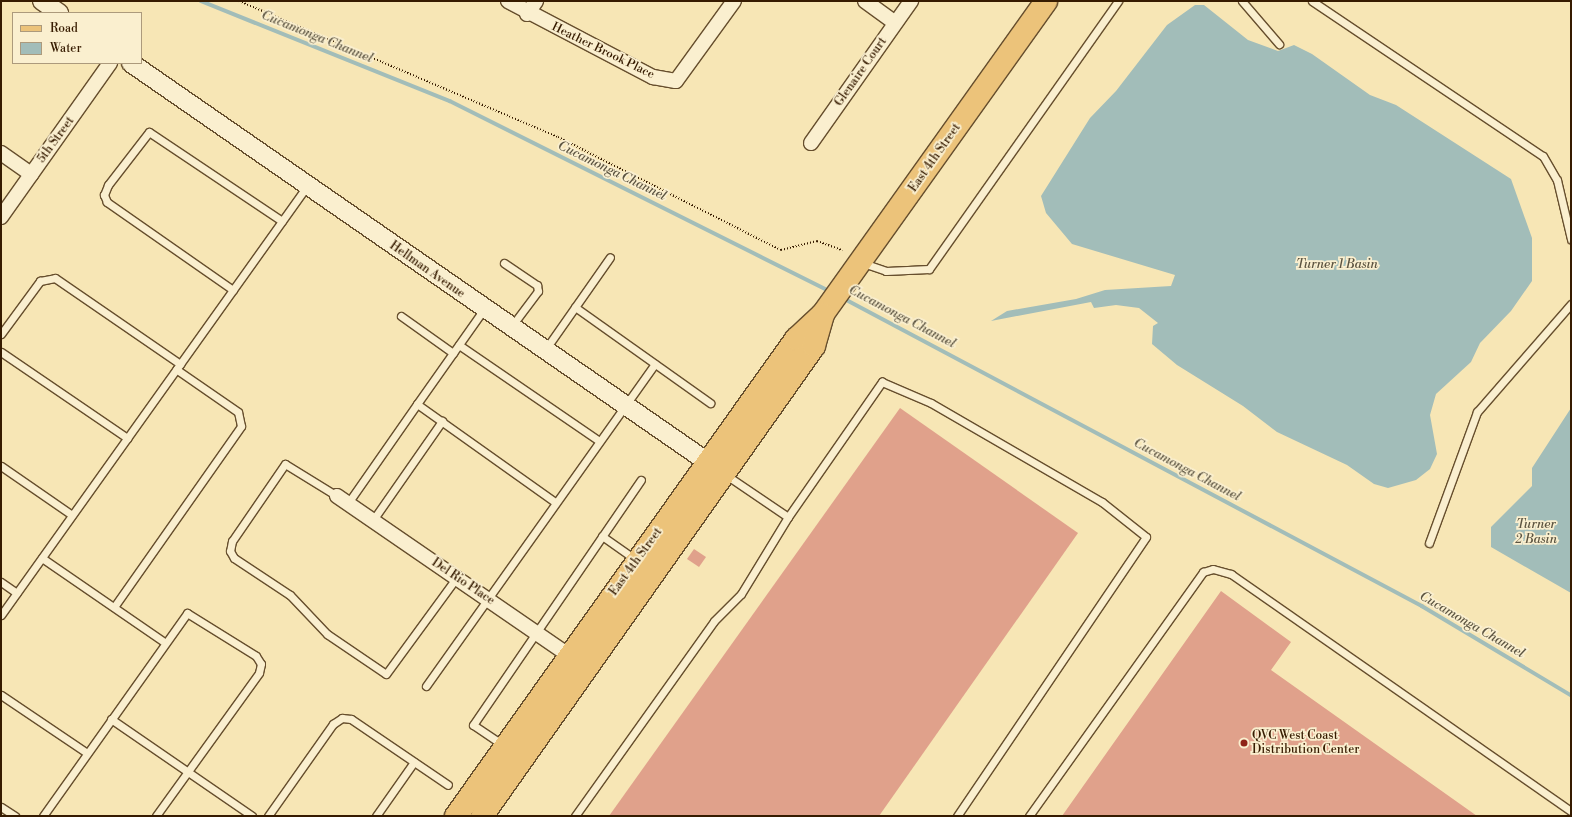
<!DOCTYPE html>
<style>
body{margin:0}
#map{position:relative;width:1572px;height:817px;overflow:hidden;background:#f7e6b5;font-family:"Libre Bodoni",serif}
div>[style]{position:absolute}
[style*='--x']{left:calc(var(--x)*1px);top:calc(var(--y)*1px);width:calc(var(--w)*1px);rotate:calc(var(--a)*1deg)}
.water>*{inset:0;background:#a2bdb9}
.stream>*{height:3.5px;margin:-1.75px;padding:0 1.75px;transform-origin:1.75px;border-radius:1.75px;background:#a2bdb9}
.building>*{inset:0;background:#e0a18b}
.path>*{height:2px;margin-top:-1px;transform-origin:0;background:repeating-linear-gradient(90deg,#361b00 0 1px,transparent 0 3px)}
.roads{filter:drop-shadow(1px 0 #664e2d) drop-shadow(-1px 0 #664e2d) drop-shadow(0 1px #664e2d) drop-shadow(0 -1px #664e2d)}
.service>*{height:7px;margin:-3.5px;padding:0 3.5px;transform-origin:3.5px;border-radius:3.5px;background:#faefcf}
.minor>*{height:14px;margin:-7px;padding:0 7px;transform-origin:7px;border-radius:7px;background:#faefcf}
.tertiary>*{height:18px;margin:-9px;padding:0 9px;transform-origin:9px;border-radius:9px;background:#faefcf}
.primary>*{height:22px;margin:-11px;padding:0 11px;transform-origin:11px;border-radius:11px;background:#ecc37a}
.dots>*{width:11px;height:11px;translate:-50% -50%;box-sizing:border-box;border:2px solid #faefcf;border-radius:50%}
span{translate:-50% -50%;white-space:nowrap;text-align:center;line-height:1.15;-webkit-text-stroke:3.5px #faefcf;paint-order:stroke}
.street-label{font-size:12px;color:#361b00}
.poi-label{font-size:12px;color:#361b00}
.left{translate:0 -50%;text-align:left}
.water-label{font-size:13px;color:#5c5441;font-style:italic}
.frame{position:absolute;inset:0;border:2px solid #361b00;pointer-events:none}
.legend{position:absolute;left:12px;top:12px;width:130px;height:52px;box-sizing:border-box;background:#faefcf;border:1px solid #ac9a7c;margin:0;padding:5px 7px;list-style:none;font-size:12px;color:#361b00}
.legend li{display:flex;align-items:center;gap:8px;height:20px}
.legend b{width:20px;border:1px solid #ac9a7c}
</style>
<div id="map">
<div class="water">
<i style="clip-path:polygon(1195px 5px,1204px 5px,1248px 40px,1278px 51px,1294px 45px,1312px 54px,1370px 95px,1396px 105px,1511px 179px,1532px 238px,1532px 281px,1511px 311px,1480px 343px,1471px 362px,1436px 394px,1430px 415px,1437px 454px,1430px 469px,1416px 480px,1388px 488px,1374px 484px,1347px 465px,1277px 432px,1243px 406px,1177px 365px,1152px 344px,1153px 326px,1158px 323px,1139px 308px,1116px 305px,1094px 308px,1091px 302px,991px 321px,1007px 311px,1076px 299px,1105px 290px,1171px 286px,1175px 275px,1072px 244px,1046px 213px,1041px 196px,1090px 118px,1116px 91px,1167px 25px)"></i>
<i style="clip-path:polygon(1571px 408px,1571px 593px,1491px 547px,1491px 527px,1532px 486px,1532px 468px)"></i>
</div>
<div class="stream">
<i style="--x:201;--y:1;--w:268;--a:21.9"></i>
<i style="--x:450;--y:101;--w:425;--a:26.6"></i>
<i style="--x:843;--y:298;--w:656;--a:28.01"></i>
<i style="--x:1422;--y:606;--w:174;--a:30.9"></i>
</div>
<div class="building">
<i style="clip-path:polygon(900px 408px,1078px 533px,879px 816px,609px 816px)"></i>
<i style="clip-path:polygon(694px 549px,706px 557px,699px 567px,687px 559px)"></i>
<i style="clip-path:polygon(1221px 591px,1291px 642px,1271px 670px,1477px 816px,1062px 816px)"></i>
</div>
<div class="path">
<i style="--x:239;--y:1;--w:347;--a:23.1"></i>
<i style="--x:558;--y:137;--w:250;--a:26.9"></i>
<i style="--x:781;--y:250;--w:37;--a:-14"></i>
<i style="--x:817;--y:241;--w:27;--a:20"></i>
</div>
<div class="roads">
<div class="service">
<i style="--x:1242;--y:1;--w:57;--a:49.3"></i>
<i style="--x:1312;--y:1;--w:278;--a:33.9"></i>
<i style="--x:1543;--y:156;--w:28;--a:60"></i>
<i style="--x:1557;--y:180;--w:61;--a:76.7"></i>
<i style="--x:504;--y:263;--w:40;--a:34"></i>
<i style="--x:537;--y:285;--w:6;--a:81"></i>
<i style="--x:538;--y:291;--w:45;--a:126.9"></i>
<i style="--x:863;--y:263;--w:24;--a:19"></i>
<i style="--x:886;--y:271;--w:43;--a:-2.7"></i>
<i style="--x:929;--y:269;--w:328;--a:-54.8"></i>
<i style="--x:233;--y:290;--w:154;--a:-145.1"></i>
<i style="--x:107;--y:202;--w:8;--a:-113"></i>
<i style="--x:104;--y:195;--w:11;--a:-68"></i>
<i style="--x:108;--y:185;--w:67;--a:-52.3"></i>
<i style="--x:149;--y:132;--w:160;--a:33.8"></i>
<i style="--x:575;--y:307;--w:166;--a:35.4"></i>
<i style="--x:401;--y:316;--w:64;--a:35.4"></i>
<i style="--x:1;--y:334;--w:66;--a:-53.7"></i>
<i style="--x:40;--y:281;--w:15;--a:-11"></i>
<i style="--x:55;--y:278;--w:152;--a:34.5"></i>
<i style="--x:459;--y:345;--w:168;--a:34.4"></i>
<i style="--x:545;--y:350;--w:113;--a:-55"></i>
<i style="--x:1;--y:352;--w:153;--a:34.3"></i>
<i style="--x:417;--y:404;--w:116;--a:-54.8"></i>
<i style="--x:1;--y:466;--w:86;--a:34.6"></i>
<i style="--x:337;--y:496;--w:61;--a:-148.4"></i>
<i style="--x:285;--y:464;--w:93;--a:124.5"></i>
<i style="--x:232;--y:541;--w:10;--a:101"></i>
<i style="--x:230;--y:551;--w:8;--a:60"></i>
<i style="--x:234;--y:558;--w:67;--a:33.5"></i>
<i style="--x:290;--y:595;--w:54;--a:46.5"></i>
<i style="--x:327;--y:634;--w:71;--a:34.1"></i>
<i style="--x:386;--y:674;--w:120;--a:-53.8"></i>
<i style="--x:348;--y:503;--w:121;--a:-55.1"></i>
<i style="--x:417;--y:404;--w:169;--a:35.4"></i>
<i style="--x:788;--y:517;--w:165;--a:-55.2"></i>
<i style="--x:882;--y:382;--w:53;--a:23.2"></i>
<i style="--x:931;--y:403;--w:198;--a:30.1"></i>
<i style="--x:1102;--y:502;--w:56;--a:38.5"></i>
<i style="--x:1146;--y:537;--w:337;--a:124.1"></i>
<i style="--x:373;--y:520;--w:121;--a:-55.1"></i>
<i style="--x:602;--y:536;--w:42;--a:35.2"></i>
<i style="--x:1429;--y:543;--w:140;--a:-69.9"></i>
<i style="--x:1477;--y:412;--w:143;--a:-49"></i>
<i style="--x:42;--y:558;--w:148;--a:34.5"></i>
<i style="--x:1;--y:582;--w:19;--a:35"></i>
<i style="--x:114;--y:607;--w:221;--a:-54.9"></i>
<i style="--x:241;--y:426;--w:14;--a:-102"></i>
<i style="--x:238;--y:412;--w:75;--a:-145.3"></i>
<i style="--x:1;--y:615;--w:527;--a:-54.5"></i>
<i style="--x:426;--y:686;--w:395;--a:-54.6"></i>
<i style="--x:1;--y:695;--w:104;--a:34"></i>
<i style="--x:111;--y:719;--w:171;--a:34.5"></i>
<i style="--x:503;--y:745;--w:36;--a:-146"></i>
<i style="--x:473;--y:725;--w:297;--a:-55.6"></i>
<i style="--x:1;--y:807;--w:17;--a:33"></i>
<i style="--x:43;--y:816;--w:249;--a:-54.6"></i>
<i style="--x:187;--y:613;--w:81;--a:31.9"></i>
<i style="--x:256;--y:656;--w:9;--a:58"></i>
<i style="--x:261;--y:664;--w:9;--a:103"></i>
<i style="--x:259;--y:673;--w:176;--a:125.8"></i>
<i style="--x:268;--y:816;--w:113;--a:-54.8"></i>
<i style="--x:333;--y:724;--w:11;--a:-34"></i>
<i style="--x:342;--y:718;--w:9;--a:6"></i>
<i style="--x:351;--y:719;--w:117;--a:34.2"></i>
<i style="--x:376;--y:816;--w:66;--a:-54.9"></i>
<i style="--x:575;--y:816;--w:239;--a:-54.5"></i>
<i style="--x:714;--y:621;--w:38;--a:-45"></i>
<i style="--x:741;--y:594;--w:90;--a:-58.6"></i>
<i style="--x:788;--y:517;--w:75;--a:-145.9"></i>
<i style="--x:1029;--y:816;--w:300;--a:-54.5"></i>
<i style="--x:1203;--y:572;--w:10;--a:-17"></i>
<i style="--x:1213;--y:569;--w:19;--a:16"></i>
<i style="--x:1231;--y:574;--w:414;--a:34.9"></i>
</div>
<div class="minor">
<i style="--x:508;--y:1;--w:164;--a:27.7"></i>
<i style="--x:653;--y:77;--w:23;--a:10"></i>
<i style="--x:676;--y:81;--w:99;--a:-54.1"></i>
<i style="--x:865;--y:1;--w:37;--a:36"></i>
<i style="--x:527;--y:14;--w:16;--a:-55"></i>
<i style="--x:811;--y:143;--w:174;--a:-54.8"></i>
<i style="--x:1;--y:153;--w:37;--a:35"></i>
<i style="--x:1;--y:217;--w:189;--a:-54.7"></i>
<i style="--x:337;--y:496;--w:290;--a:34.5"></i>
</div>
<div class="tertiary">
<i style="--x:42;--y:1;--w:21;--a:35"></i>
<i style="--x:131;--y:63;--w:715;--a:34.69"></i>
</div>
<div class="primary">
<i style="--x:456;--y:816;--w:586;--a:-54.52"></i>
<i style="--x:796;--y:339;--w:37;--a:-43"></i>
<i style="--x:823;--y:314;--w:384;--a:-54.5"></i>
<i style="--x:482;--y:816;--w:575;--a:-54.76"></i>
<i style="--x:814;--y:346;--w:33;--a:-74"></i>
</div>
</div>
<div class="dots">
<i style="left:1244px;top:743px;background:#8f2418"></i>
</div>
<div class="street-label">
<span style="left:603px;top:51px;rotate:26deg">Heather Brook Place</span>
<span style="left:861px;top:72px;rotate:-55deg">Glenaire Court</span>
<span style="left:56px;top:140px;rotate:-54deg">5th Street</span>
<span style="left:935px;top:158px;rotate:-55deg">East 4th Street</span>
<span style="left:427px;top:270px;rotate:35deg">Hellman Avenue</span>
<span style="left:636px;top:562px;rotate:-54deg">East 4th Street</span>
<span style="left:463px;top:582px;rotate:34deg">Del Rio Place</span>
</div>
<div class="poi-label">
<span class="left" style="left:1252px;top:743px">QVC West Coast<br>Distribution Center</span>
</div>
<div class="water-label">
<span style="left:317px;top:37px;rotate:22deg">Cucamonga Channel</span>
<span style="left:612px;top:171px;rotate:26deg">Cucamonga Channel</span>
<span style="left:1337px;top:264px">Turner 1 Basin</span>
<span style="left:902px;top:317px;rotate:28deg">Cucamonga Channel</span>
<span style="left:1187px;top:470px;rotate:28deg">Cucamonga Channel</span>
<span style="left:1536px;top:532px">Turner<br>2 Basin</span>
<span style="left:1472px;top:625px;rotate:30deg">Cucamonga Channel</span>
</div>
<div class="frame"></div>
<ul class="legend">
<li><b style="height:5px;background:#ecc37a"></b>Road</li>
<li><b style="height:11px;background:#a2bdb9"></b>Water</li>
</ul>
</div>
